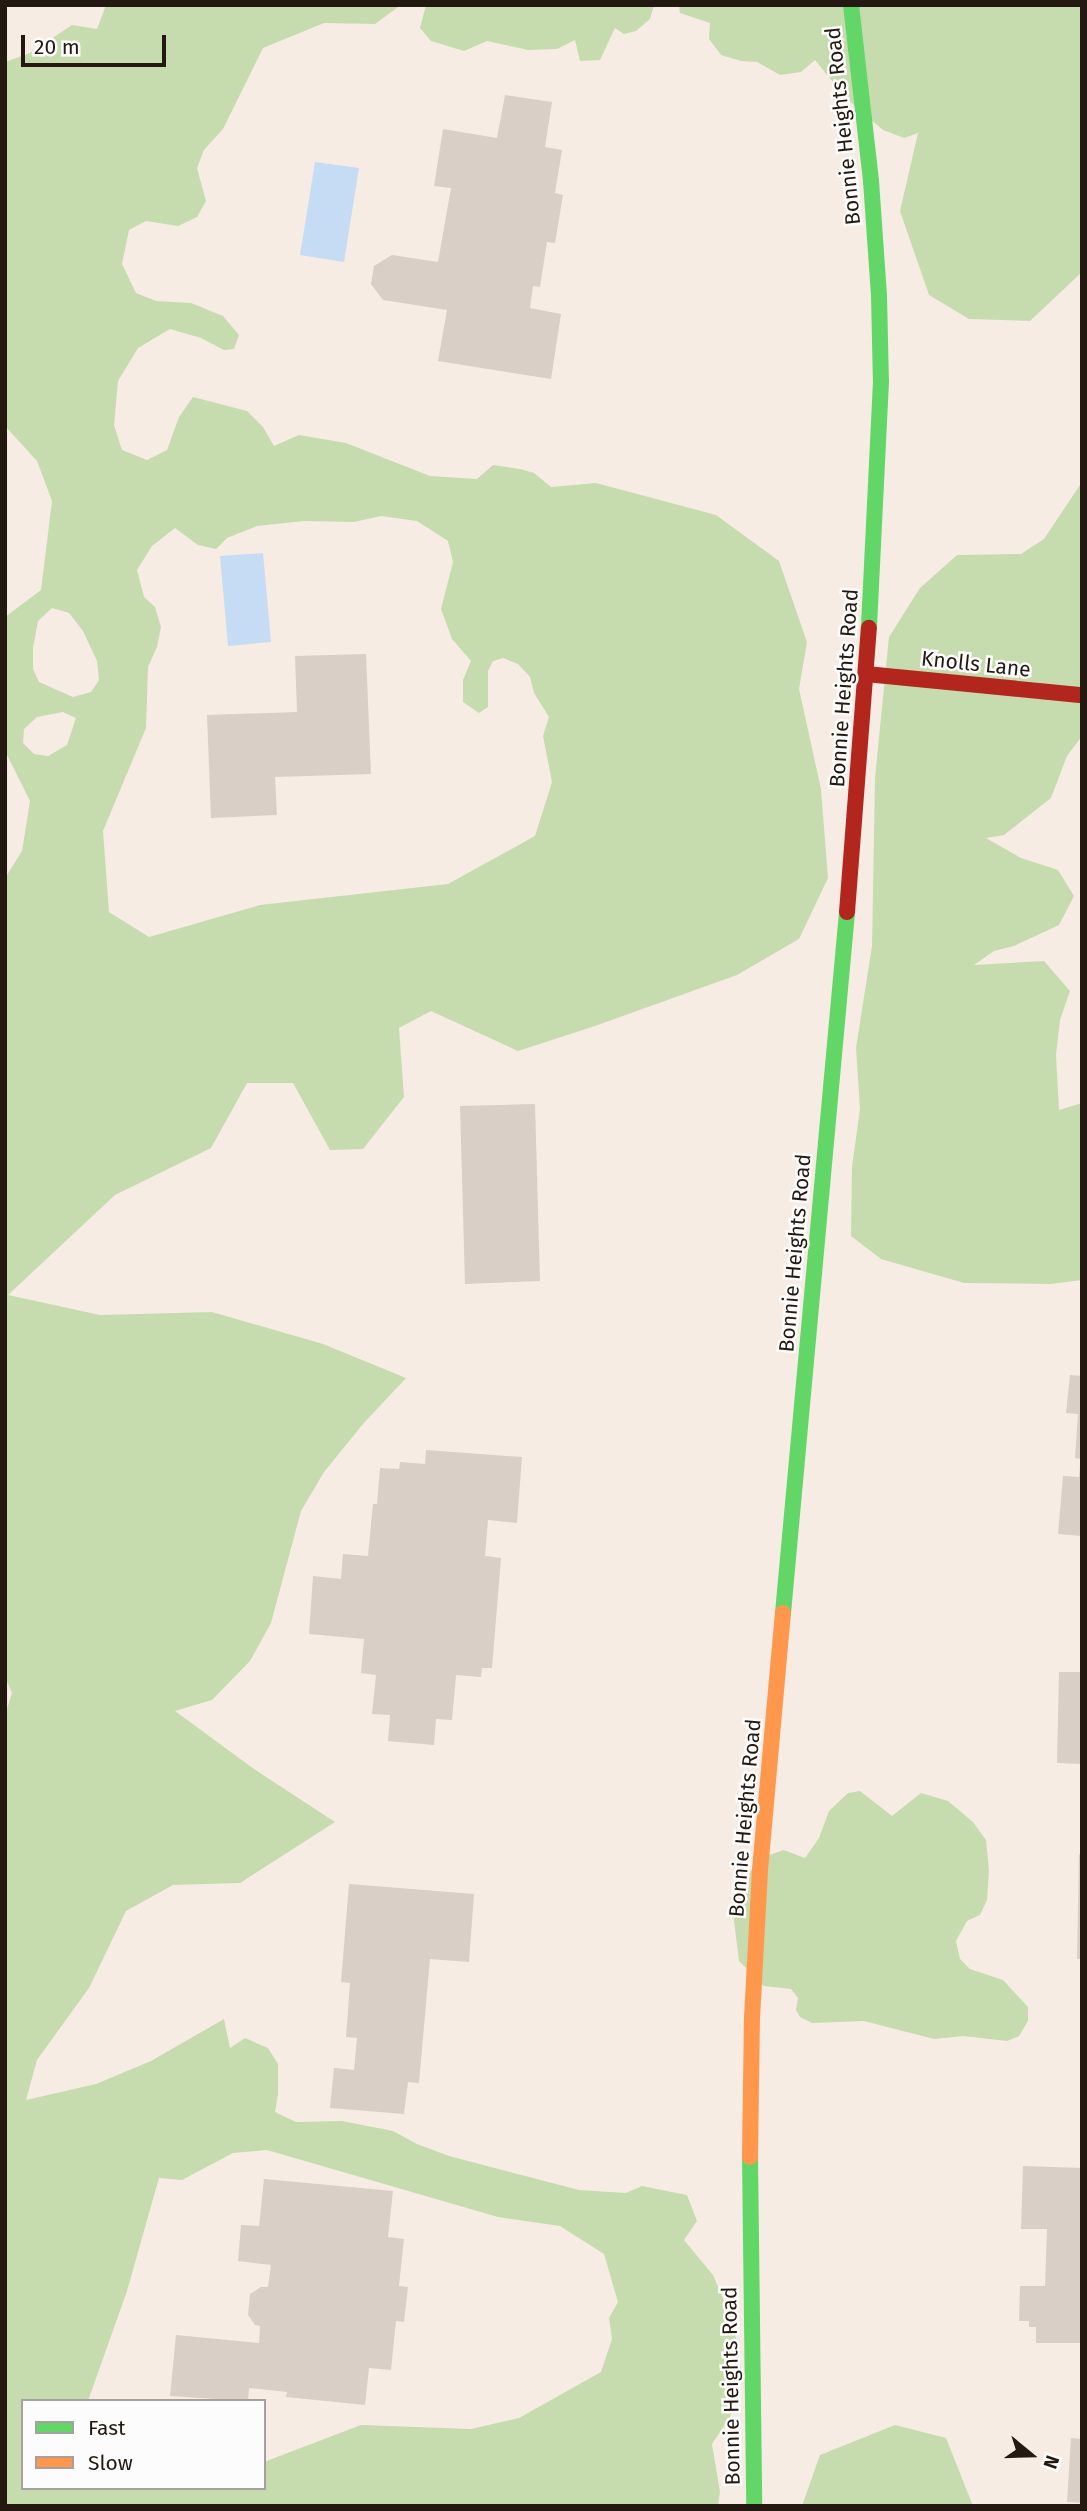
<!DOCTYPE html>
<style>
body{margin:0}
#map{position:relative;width:1087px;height:2511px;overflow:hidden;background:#f6ece3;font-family:"Fira Sans",sans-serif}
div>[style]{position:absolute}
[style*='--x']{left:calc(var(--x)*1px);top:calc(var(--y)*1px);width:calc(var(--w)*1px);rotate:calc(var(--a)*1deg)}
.forest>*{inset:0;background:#c6dcaf}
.water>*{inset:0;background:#c6dcf4}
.building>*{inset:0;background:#d9cfc6}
.fast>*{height:16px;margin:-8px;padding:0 8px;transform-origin:8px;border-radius:8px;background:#63d668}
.slow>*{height:16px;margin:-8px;padding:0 8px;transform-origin:8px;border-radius:8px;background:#ff974d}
.jam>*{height:16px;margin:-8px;padding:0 8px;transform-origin:8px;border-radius:8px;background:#b3261e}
span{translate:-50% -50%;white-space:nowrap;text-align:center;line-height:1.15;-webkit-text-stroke:5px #fcfcfc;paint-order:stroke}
.street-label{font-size:21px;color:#241910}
.frame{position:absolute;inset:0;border:7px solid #241910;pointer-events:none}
.legend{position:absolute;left:21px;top:2399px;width:245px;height:91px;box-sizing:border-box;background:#fcfcfc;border:2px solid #a6a19e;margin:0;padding:9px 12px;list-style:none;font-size:21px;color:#241910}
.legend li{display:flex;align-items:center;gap:14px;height:35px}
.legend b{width:35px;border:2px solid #a6a19e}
.north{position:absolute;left:996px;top:2420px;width:70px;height:70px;-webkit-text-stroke:5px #fcfcfc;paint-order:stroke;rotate:109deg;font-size:19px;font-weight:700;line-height:28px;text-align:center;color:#241910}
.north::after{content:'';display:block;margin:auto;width:24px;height:32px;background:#241910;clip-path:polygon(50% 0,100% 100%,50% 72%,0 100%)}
.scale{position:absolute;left:21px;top:35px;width:145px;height:32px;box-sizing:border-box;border:4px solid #241910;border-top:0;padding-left:9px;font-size:21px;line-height:24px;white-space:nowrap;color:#241910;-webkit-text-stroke:5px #fcfcfc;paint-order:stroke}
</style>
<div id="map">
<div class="forest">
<i style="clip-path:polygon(evenodd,106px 5px,401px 5px,375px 24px,324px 23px,263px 48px,223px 129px,204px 150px,197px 168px,206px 201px,197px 217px,178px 226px,146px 221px,129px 230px,122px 264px,136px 293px,156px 301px,191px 303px,223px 316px,239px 335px,234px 349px,224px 350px,201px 338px,170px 329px,138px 348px,118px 381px,114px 425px,122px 450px,147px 460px,167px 450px,179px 417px,193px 397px,247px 411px,263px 427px,274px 446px,299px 435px,346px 443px,430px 476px,477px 479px,493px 465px,520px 469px,534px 473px,551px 487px,596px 483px,716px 515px,779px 561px,807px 642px,799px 689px,821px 789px,828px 878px,799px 939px,737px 975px,595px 1026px,518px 1051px,431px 1011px,399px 1028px,404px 1097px,363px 1149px,330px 1150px,293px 1083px,247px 1083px,211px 1148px,115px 1195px,8px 1295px,100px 1315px,212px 1312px,323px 1344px,406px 1378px,363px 1424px,324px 1472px,301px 1511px,271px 1623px,250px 1661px,212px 1700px,175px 1711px,254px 1769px,335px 1822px,240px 1883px,173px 1885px,126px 1911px,89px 1988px,37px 2060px,26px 2100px,96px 2084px,151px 2061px,224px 2019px,230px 2048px,245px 2038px,268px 2048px,278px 2064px,278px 2094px,275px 2112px,296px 2122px,342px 2121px,393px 2131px,417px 2144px,449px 2156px,579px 2190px,626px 2193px,642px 2186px,687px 2195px,697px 2221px,684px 2240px,713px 2275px,733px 2322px,742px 2375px,730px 2417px,712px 2444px,720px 2492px,718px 2506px,5px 2506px,5px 1715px,12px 1693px,5px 1677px,5px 878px,22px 851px,30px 801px,5px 751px,5px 617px,41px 590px,52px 501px,37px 461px,5px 426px,5px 62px,30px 53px,72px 25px,97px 29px,106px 5px,381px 516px,417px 521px,448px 541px,453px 562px,441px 609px,452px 639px,471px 661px,463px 680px,463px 702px,479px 713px,488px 707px,488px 671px,493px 661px,503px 658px,518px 664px,530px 677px,534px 693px,549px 717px,543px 736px,552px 782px,535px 836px,448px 884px,260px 905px,149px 937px,109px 912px,103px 831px,146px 728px,148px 667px,157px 647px,161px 627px,155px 607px,144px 597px,137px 570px,152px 546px,175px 528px,198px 545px,216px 549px,227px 538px,257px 526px,304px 521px,354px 522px,381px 516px,106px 5px,52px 608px,69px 613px,83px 631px,97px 661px,99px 680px,91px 692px,73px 697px,39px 682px,33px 669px,33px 648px,38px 621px,52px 608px,106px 5px,63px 712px,76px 718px,67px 745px,48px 756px,34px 754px,23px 743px,24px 729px,37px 717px,63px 712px,106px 5px,267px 2150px,498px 2217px,560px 2226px,604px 2254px,618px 2302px,609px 2318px,612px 2339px,601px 2372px,519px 2418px,471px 2429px,361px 2425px,264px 2462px,264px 2488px,23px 2488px,23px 2401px,88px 2401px,127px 2291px,159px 2178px,182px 2180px,233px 2153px,267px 2150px)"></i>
<i style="clip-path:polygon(426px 5px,654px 5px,650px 19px,636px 31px,624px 34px,615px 28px,600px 60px,580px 61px,575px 40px,557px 49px,528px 50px,487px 41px,464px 51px,431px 41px,420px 28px)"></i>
<i style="clip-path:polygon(679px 5px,1082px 5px,1082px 272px,1030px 321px,969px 319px,929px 295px,900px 211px,918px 133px,904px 138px,883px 130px,846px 98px,815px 60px,801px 72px,780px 75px,757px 62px,741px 61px,721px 55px,709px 39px,710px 23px,680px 13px)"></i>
<i style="clip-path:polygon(1082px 482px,1082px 736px,1067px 756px,1051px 798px,1004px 835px,986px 838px,1021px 858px,1058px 870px,1074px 896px,1059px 925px,1014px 946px,994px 951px,974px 965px,1044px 961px,1070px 991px,1060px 1020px,1056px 1055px,1059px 1110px,1082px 1103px,1082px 1280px,1051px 1284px,964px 1283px,881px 1259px,851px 1236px,852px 1167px,860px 1109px,856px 1048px,872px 946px,875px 778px,889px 637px,920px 588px,957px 555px,1021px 554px,1044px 539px)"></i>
<i style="clip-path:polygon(860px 1791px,892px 1816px,921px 1793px,948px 1801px,973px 1822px,986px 1840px,989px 1870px,987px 1900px,980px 1915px,967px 1921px,956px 1941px,960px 1959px,970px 1969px,1003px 1980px,1028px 2007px,1028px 2021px,1019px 2036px,1007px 2041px,963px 2036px,934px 2039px,864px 2021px,812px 2023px,800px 2017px,796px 2010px,798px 1998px,791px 1989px,764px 1986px,739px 1961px,732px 1905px,740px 1880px,769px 1855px,784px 1850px,805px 1858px,819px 1838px,829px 1811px,848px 1793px)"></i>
<i style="clip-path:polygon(895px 2425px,946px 2438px,973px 2506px,802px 2506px,820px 2455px)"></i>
</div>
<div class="water">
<i style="clip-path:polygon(315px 162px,359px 168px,344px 262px,300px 255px)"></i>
<i style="clip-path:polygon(263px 553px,271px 642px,228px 646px,220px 556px)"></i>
</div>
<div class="building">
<i style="clip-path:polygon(505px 95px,552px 102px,545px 147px,562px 150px,555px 193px,563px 195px,555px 243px,547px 242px,540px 287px,533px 286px,530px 308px,561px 314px,551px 379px,438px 361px,447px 310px,383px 300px,371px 284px,374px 266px,392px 255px,438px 262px,451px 188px,434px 186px,443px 129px,497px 138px)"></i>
<i style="clip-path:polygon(366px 654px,371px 774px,275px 777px,277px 815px,211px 818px,207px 715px,297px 712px,295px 656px)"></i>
<i style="clip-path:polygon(535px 1104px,540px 1281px,465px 1284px,460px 1106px)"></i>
<i style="clip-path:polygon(1070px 1375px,1082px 1376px,1082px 1459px,1075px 1458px,1078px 1414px,1066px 1413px)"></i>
<i style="clip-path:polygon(426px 1450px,522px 1457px,517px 1523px,488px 1520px,485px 1556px,501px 1558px,492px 1668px,482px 1668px,481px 1677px,456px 1675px,452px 1720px,436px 1719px,434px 1745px,388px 1741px,390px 1715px,372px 1714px,376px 1675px,361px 1673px,364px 1639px,309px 1634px,313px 1576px,341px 1579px,343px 1554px,368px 1556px,373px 1504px,377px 1504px,380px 1468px,399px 1469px,400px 1462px,425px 1464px)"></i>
<i style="clip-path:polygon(1080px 1467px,1082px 1536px,1058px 1534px,1063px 1476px,1079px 1477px)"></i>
<i style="clip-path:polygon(1059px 1672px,1082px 1672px,1082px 1764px,1057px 1763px)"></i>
<i style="clip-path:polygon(1079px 1854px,1082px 1854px,1082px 1959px,1077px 1959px)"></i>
<i style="clip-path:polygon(349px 1884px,474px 1894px,469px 1962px,430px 1959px,419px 2083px,408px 2082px,404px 2114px,330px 2108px,334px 2068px,354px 2070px,357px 2038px,346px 2037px,350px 1983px,341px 1982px)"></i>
<i style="clip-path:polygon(1023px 2166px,1082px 2168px,1082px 2343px,1036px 2343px,1036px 2327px,1029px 2327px,1029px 2321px,1019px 2321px,1020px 2286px,1045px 2286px,1047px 2229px,1021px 2229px)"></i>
<i style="clip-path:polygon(264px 2179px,393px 2191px,388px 2237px,404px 2239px,399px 2286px,408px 2287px,404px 2322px,396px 2321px,391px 2370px,369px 2368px,365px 2405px,286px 2397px,287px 2392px,249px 2388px,248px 2401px,170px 2396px,176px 2335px,259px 2343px,260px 2326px,255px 2325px,248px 2315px,250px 2294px,261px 2287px,268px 2287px,271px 2265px,238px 2261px,241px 2225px,259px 2226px)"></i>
<i style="clip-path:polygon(1071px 2438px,1082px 2439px,1082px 2503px,1067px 2502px)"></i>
</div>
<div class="fast">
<i style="--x:851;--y:5;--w:177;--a:83.5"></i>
<i style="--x:871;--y:181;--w:115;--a:86"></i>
<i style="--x:879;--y:296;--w:85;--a:88.7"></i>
<i style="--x:881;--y:381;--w:247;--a:92.8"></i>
<i style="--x:783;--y:1613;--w:704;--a:-84.78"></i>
<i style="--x:750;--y:2157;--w:349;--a:89.3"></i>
</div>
<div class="slow">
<i style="--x:750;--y:2157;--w:139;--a:-89.2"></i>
<i style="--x:752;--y:2018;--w:148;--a:-86.9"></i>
<i style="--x:760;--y:1870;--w:258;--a:-84.9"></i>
</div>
<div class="jam">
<i style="--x:866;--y:674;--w:217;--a:5.6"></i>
<i style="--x:847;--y:912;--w:285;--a:-85.6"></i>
</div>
<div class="street-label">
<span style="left:843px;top:126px;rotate:-96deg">Bonnie Heights Road</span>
<span style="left:976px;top:664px;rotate:6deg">Knolls Lane</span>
<span style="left:844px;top:688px;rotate:-86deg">Bonnie Heights Road</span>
<span style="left:795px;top:1253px;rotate:-85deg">Bonnie Heights Road</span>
<span style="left:745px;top:1818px;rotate:-85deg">Bonnie Heights Road</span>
<span style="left:731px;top:2386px;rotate:-91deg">Bonnie Heights Road</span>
</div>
<div class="frame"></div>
<ul class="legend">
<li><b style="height:9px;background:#63d668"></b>Fast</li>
<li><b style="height:9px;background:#ff974d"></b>Slow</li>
</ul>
<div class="north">N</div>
<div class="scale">20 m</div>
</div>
